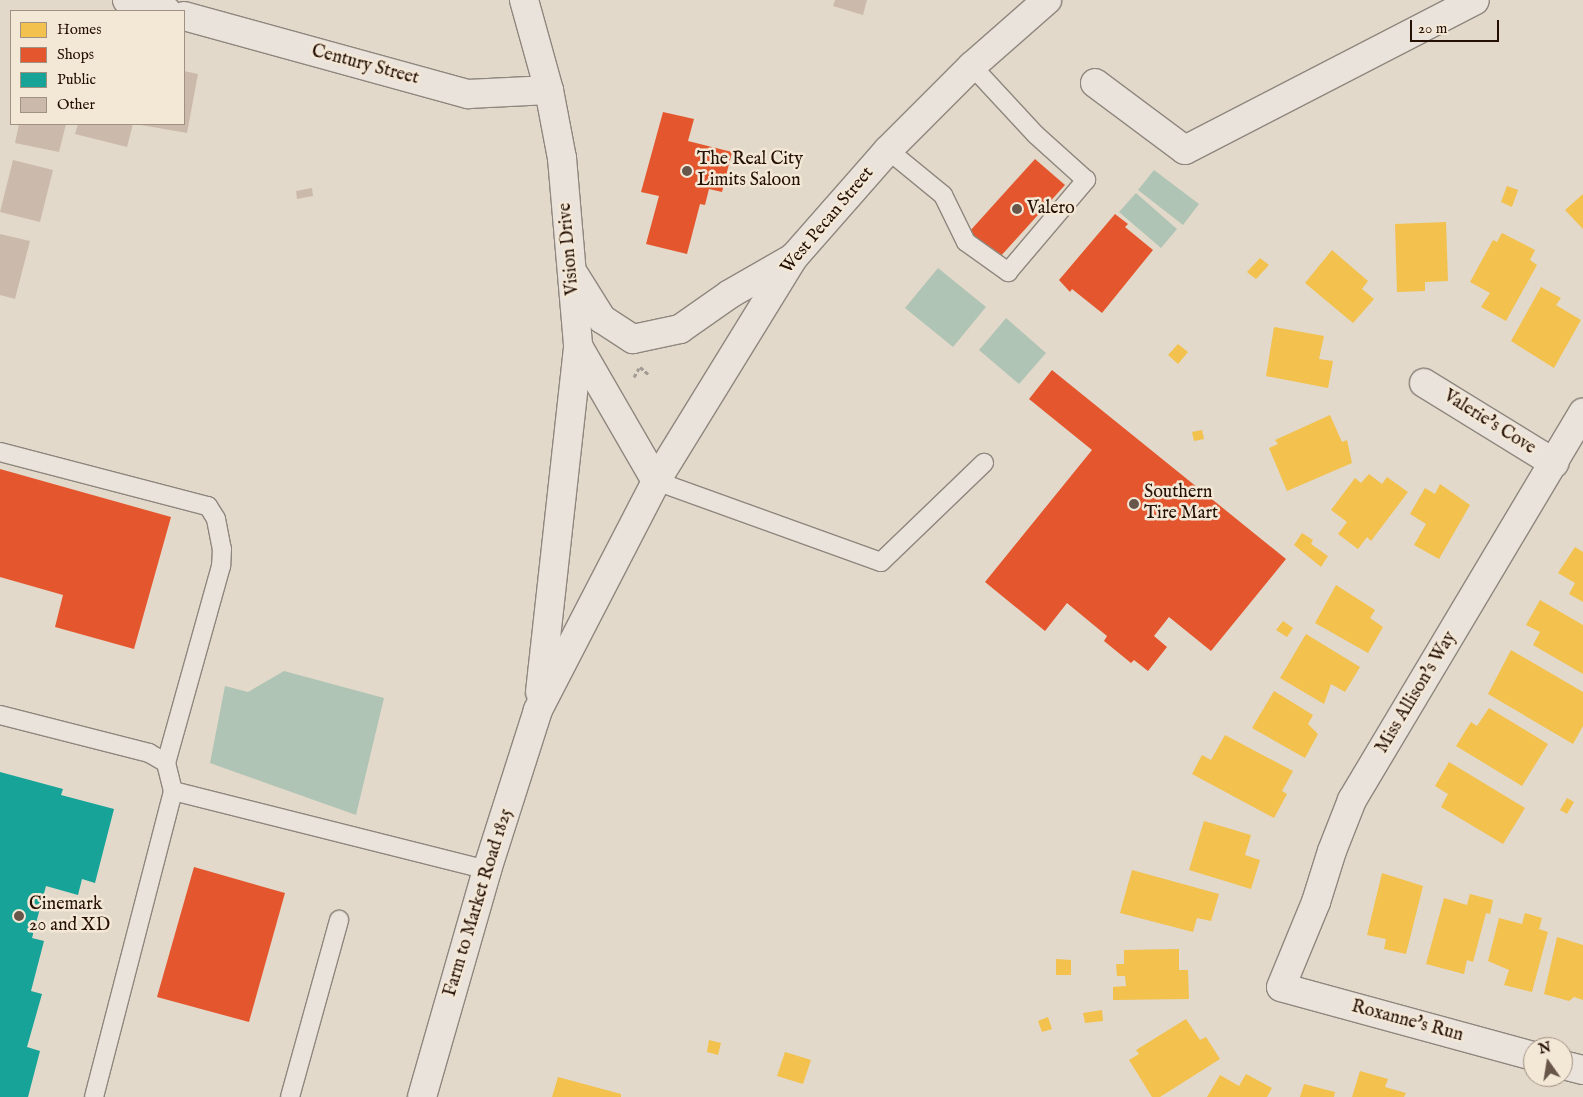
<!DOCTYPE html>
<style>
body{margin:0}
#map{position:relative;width:1583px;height:1097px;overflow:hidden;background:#e2d9ca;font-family:"IM FELL English",serif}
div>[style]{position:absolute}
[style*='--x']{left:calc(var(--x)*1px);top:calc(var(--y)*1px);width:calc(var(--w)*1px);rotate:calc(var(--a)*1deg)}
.water>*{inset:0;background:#b0c4b5}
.homes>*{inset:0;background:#f2c14e}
.shops>*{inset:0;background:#e4572e}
.public>*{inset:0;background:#17a398}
.building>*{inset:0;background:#cbbaac}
.path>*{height:3px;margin-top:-1.5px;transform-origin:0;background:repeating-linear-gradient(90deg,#a29c95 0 4px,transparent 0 6.5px)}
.roads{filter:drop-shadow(1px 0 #8f877e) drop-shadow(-1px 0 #8f877e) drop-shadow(0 1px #8f877e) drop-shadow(0 -1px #8f877e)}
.lane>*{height:18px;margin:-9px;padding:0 9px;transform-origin:9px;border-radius:9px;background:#e9e3dc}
.street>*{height:28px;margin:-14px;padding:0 14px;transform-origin:14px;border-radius:14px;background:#e9e3dc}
.secondary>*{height:28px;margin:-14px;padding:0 14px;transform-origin:14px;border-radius:14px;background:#e9e3dc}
.dots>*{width:14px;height:14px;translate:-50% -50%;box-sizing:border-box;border:2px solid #f3e7d6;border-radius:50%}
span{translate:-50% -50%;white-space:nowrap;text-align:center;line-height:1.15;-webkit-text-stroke:5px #f3e7d6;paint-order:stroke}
.street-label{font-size:18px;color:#251004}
.poi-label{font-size:18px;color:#251004}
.left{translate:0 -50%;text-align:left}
.legend{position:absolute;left:10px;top:10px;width:175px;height:115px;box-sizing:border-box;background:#f3e7d6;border:1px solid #a19182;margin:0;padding:6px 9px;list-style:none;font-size:15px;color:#251004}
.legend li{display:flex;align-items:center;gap:10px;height:25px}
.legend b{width:25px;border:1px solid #a19182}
.north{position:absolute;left:1523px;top:1037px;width:50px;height:50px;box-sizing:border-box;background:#f3e7d6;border:1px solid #a19182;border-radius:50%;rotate:347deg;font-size:14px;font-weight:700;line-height:20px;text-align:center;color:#251004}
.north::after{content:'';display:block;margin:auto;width:18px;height:22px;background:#675649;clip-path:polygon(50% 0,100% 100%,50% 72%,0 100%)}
.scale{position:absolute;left:1410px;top:20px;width:89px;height:22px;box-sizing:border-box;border:2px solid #251004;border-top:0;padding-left:6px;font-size:15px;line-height:18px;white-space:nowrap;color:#251004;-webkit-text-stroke:4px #f3e7d6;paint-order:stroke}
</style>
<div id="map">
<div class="water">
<i style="clip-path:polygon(1154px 170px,1199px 204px,1183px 225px,1138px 190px)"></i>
<i style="clip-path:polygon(1136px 193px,1177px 229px,1161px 248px,1119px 212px)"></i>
<i style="clip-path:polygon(938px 268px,986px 307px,953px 347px,905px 308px)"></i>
<i style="clip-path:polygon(1006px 318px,1046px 353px,1019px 384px,979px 350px)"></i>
<i style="clip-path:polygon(284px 671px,384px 698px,356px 815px,210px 763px,225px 686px,248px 692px)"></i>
</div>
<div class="homes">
<i style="clip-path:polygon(1507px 186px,1518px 190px,1512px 207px,1501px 202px)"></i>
<i style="clip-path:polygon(1583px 194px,1583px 229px,1565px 210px)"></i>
<i style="clip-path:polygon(1446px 222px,1448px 281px,1425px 282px,1425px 291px,1397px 292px,1395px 224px)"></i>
<i style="clip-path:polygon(1502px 233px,1535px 250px,1530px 260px,1537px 265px,1506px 321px,1481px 307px,1490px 293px,1470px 282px,1493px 240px,1497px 242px)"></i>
<i style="clip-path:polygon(1332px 250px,1368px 281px,1362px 289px,1374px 299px,1353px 323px,1305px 283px)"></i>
<i style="clip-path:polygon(1260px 258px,1269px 265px,1256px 279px,1247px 272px)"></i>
<i style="clip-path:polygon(1541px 287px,1561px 298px,1556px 305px,1581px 320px,1554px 368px,1511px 341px)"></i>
<i style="clip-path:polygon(1274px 327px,1324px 336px,1319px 359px,1333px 361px,1328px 388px,1266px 376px)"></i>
<i style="clip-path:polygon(1178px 344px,1188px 352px,1178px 364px,1168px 355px)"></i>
<i style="clip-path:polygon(1330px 415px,1342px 442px,1347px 440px,1352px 463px,1287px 491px,1269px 448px,1278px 444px,1275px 440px)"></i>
<i style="clip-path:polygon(1202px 430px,1204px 439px,1194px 441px,1192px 432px)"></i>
<i style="clip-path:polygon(1369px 474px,1382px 484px,1387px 477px,1408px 492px,1371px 541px,1367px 537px,1358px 549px,1338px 534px,1347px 522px,1331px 510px,1355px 478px,1361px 483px)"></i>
<i style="clip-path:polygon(1440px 484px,1470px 505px,1439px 559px,1414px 545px,1426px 524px,1410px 514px,1425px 488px,1435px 494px)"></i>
<i style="clip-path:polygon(1302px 533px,1313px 540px,1311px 544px,1328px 556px,1321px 567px,1294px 545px)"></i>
<i style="clip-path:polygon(1575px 547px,1583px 552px,1583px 602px,1569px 594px,1575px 583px,1558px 573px)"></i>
<i style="clip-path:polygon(1336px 585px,1375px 610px,1370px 618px,1383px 627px,1368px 653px,1315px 623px)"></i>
<i style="clip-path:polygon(1540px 600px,1583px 625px,1583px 674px,1533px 645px,1540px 632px,1526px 625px)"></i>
<i style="clip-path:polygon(1283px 621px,1293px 628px,1287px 637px,1276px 630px)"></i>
<i style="clip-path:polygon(1306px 634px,1360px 667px,1345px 692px,1331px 684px,1324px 704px,1280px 678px)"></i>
<i style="clip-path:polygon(1511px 650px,1583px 692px,1583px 726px,1573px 744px,1488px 694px)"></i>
<i style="clip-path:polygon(1274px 691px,1313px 715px,1308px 724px,1318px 734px,1305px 758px,1252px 728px)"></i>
<i style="clip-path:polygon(1489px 708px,1548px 744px,1522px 786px,1456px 746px,1471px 722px,1477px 726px)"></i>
<i style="clip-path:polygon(1225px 735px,1293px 771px,1282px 791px,1287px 794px,1274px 818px,1192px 774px,1202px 755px,1211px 760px)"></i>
<i style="clip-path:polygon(1449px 762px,1525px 808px,1503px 844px,1441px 807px,1448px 794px,1435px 786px)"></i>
<i style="clip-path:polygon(1567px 798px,1574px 802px,1567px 814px,1560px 810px)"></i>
<i style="clip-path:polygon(1204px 821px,1251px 835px,1245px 855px,1260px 860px,1251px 889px,1189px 870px)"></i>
<i style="clip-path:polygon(1132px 870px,1219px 894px,1211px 921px,1197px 918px,1193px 932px,1120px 913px)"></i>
<i style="clip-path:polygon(1382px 873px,1423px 886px,1406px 954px,1384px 949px,1386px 939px,1367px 935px)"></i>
<i style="clip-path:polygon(1470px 894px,1493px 900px,1490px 914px,1486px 913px,1473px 962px,1467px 960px,1464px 974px,1426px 964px,1444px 898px,1467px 905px)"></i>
<i style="clip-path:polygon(1525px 913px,1542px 918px,1539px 929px,1548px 932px,1532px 992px,1504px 985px,1509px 970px,1488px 961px,1499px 918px,1522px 924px)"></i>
<i style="clip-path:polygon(1557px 937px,1583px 945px,1583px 1000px,1574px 997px,1569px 1001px,1544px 994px)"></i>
<i style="clip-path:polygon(1179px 949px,1179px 970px,1188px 970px,1189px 999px,1113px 1000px,1113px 987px,1126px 986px,1125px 976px,1117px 976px,1116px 964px,1124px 964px,1124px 950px)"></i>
<i style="clip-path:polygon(1056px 959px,1071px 960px,1071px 975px,1056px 975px)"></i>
<i style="clip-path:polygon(1102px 1010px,1103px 1021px,1085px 1023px,1083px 1013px)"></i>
<i style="clip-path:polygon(1048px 1017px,1052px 1029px,1042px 1032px,1038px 1021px)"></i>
<i style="clip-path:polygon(1186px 1019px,1200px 1040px,1206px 1037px,1220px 1059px,1160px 1097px,1152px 1097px,1129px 1060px,1139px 1054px,1136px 1050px)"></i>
<i style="clip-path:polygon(709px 1040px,721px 1043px,718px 1055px,707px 1052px)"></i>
<i style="clip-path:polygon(785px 1052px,811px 1060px,803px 1084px,777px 1076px)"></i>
<i style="clip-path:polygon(1360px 1071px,1388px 1079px,1385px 1087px,1406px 1093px,1404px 1097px,1352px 1097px)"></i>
<i style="clip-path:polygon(1246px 1074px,1272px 1088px,1267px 1097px,1207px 1097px,1220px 1075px,1239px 1086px)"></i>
<i style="clip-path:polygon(558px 1077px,621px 1094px,621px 1097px,552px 1097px)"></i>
<i style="clip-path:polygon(1304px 1084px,1335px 1092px,1334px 1097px,1300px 1097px)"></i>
</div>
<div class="shops">
<i style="clip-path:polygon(663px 112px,694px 119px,688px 141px,732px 152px,722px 192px,709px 189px,705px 205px,700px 204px,687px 254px,646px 244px,659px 196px,641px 192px)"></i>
<i style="clip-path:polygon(1035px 159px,1065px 185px,999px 258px,969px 232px)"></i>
<i style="clip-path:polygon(1115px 214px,1128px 224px,1125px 227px,1153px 250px,1102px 313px,1072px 289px,1070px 292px,1059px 280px)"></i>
<i style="clip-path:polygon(1052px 370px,1286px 559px,1211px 651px,1169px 617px,1154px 636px,1167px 647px,1148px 671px,1134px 660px,1131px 663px,1104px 641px,1107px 636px,1067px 603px,1045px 631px,985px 582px,1092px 450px,1029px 399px)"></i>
<i style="clip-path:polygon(0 469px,171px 517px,134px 649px,55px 627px,63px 595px,0 577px)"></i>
<i style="clip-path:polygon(194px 867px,285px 893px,249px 1022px,157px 997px)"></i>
</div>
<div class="public">
<i style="clip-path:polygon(0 772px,63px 789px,61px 795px,114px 809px,95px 883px,82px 879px,78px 895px,46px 886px,32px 938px,44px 941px,31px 991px,42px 994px,27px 1047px,40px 1051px,28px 1097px,0 1097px)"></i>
</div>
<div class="building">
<i style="clip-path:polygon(835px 0,867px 0,863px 15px,833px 6px)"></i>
<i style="clip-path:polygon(184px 71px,198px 74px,187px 133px,141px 125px,184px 124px)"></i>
<i style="clip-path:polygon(19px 124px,66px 124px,59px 152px,15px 143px)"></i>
<i style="clip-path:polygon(78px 124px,133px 124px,127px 147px,75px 134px)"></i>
<i style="clip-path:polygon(13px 160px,53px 170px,40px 222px,0 212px)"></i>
<i style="clip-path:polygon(312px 188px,313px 196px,297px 199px,296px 191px)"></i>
<i style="clip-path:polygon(0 234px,30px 241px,15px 299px,0 295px)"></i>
</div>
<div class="path">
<i style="--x:640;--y:367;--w:11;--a:41"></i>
<i style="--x:634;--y:377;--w:10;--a:-61"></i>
</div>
<div class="roads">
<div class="lane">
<i style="--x:888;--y:150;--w:71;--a:39.3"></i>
<i style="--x:943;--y:195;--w:52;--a:63.9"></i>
<i style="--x:966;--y:242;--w:52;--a:35.5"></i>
<i style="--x:1008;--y:272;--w:121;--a:-49.7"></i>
<i style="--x:1086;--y:180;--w:67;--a:-138"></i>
<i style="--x:1036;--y:135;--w:94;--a:-132.8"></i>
<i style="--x:0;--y:452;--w:215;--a:14.6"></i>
<i style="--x:208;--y:506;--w:15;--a:58"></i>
<i style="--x:216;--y:519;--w:31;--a:79"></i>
<i style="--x:222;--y:549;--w:17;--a:93"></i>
<i style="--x:221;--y:566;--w:205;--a:105.6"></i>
<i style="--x:656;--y:481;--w:239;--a:19.8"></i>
<i style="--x:881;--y:562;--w:143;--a:-43.9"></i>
<i style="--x:0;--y:715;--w:154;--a:14.3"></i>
<i style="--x:149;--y:753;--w:20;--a:30"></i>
<i style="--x:166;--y:763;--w:29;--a:76"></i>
<i style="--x:94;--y:1097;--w:316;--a:-75.5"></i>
<i style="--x:173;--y:791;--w:324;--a:14.1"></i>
<i style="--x:290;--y:1097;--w:184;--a:-74.5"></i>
</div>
<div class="street">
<i style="--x:127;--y:0;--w:41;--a:15.4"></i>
<i style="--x:184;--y:16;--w:295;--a:15.4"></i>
<i style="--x:468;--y:94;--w:81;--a:-2.8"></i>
<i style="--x:1095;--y:83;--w:112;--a:36.7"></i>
<i style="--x:1185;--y:150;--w:326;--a:-27.3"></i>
<i style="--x:1424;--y:383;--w:153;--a:31.6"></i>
<i style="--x:1533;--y:1056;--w:261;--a:-164.7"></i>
<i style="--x:1281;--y:987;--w:92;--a:-67.6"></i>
<i style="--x:1316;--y:902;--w:53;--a:-72.6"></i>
<i style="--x:1332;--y:851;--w:55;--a:-68.6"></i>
<i style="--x:1352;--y:800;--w:451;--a:-59.2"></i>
<i style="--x:1563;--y:1065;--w:21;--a:14"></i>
</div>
<div class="secondary">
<i style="--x:524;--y:0;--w:93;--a:74.5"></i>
<i style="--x:549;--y:90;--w:69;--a:79.2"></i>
<i style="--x:562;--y:158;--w:189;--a:85.1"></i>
<i style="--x:578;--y:346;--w:156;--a:60"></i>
<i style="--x:575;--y:276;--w:51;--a:57.9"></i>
<i style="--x:602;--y:319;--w:37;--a:33"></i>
<i style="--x:633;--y:339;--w:48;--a:-12"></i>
<i style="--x:680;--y:329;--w:61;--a:-35"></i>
<i style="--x:730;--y:294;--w:70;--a:-29.8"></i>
<i style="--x:540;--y:692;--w:348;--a:-83.7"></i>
<i style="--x:422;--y:1097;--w:236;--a:-74"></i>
<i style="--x:487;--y:870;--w:168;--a:-72.3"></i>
<i style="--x:538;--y:710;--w:258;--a:-62.7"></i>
<i style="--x:656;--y:481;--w:263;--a:-58.4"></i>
<i style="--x:794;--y:257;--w:142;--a:-48.7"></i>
<i style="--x:888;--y:150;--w:119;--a:-45"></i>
<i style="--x:972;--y:66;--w:100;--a:-41.3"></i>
</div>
</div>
<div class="dots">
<i style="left:687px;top:171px;background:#675649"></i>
<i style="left:1017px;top:209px;background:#675649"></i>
<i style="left:1134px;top:504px;background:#675649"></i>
<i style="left:19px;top:916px;background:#675649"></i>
</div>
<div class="street-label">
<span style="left:365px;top:66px;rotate:15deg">Century Street</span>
<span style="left:828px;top:221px;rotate:-50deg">West Pecan Street</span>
<span style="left:570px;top:249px;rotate:-95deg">Vision Drive</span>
<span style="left:1489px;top:423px;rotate:32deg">Valerie's Cove</span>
<span style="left:1417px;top:693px;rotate:-59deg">Miss Allison's Way</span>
<span style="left:479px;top:903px;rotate:-73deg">Farm to Market Road 1825</span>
<span style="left:1407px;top:1022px;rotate:15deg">Roxanne's Run</span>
</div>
<div class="poi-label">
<span class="left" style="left:697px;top:171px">The Real City<br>Limits Saloon</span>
<span class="left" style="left:1027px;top:209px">Valero</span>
<span class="left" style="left:1144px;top:504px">Southern<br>Tire Mart</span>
<span class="left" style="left:29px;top:916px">Cinemark<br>20 and XD</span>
</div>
<ul class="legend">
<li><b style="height:14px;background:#f2c14e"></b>Homes</li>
<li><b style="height:14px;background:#e4572e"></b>Shops</li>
<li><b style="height:14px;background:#17a398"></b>Public</li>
<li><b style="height:14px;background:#cbbaac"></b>Other</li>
</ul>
<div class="north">N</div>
<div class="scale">20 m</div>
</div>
